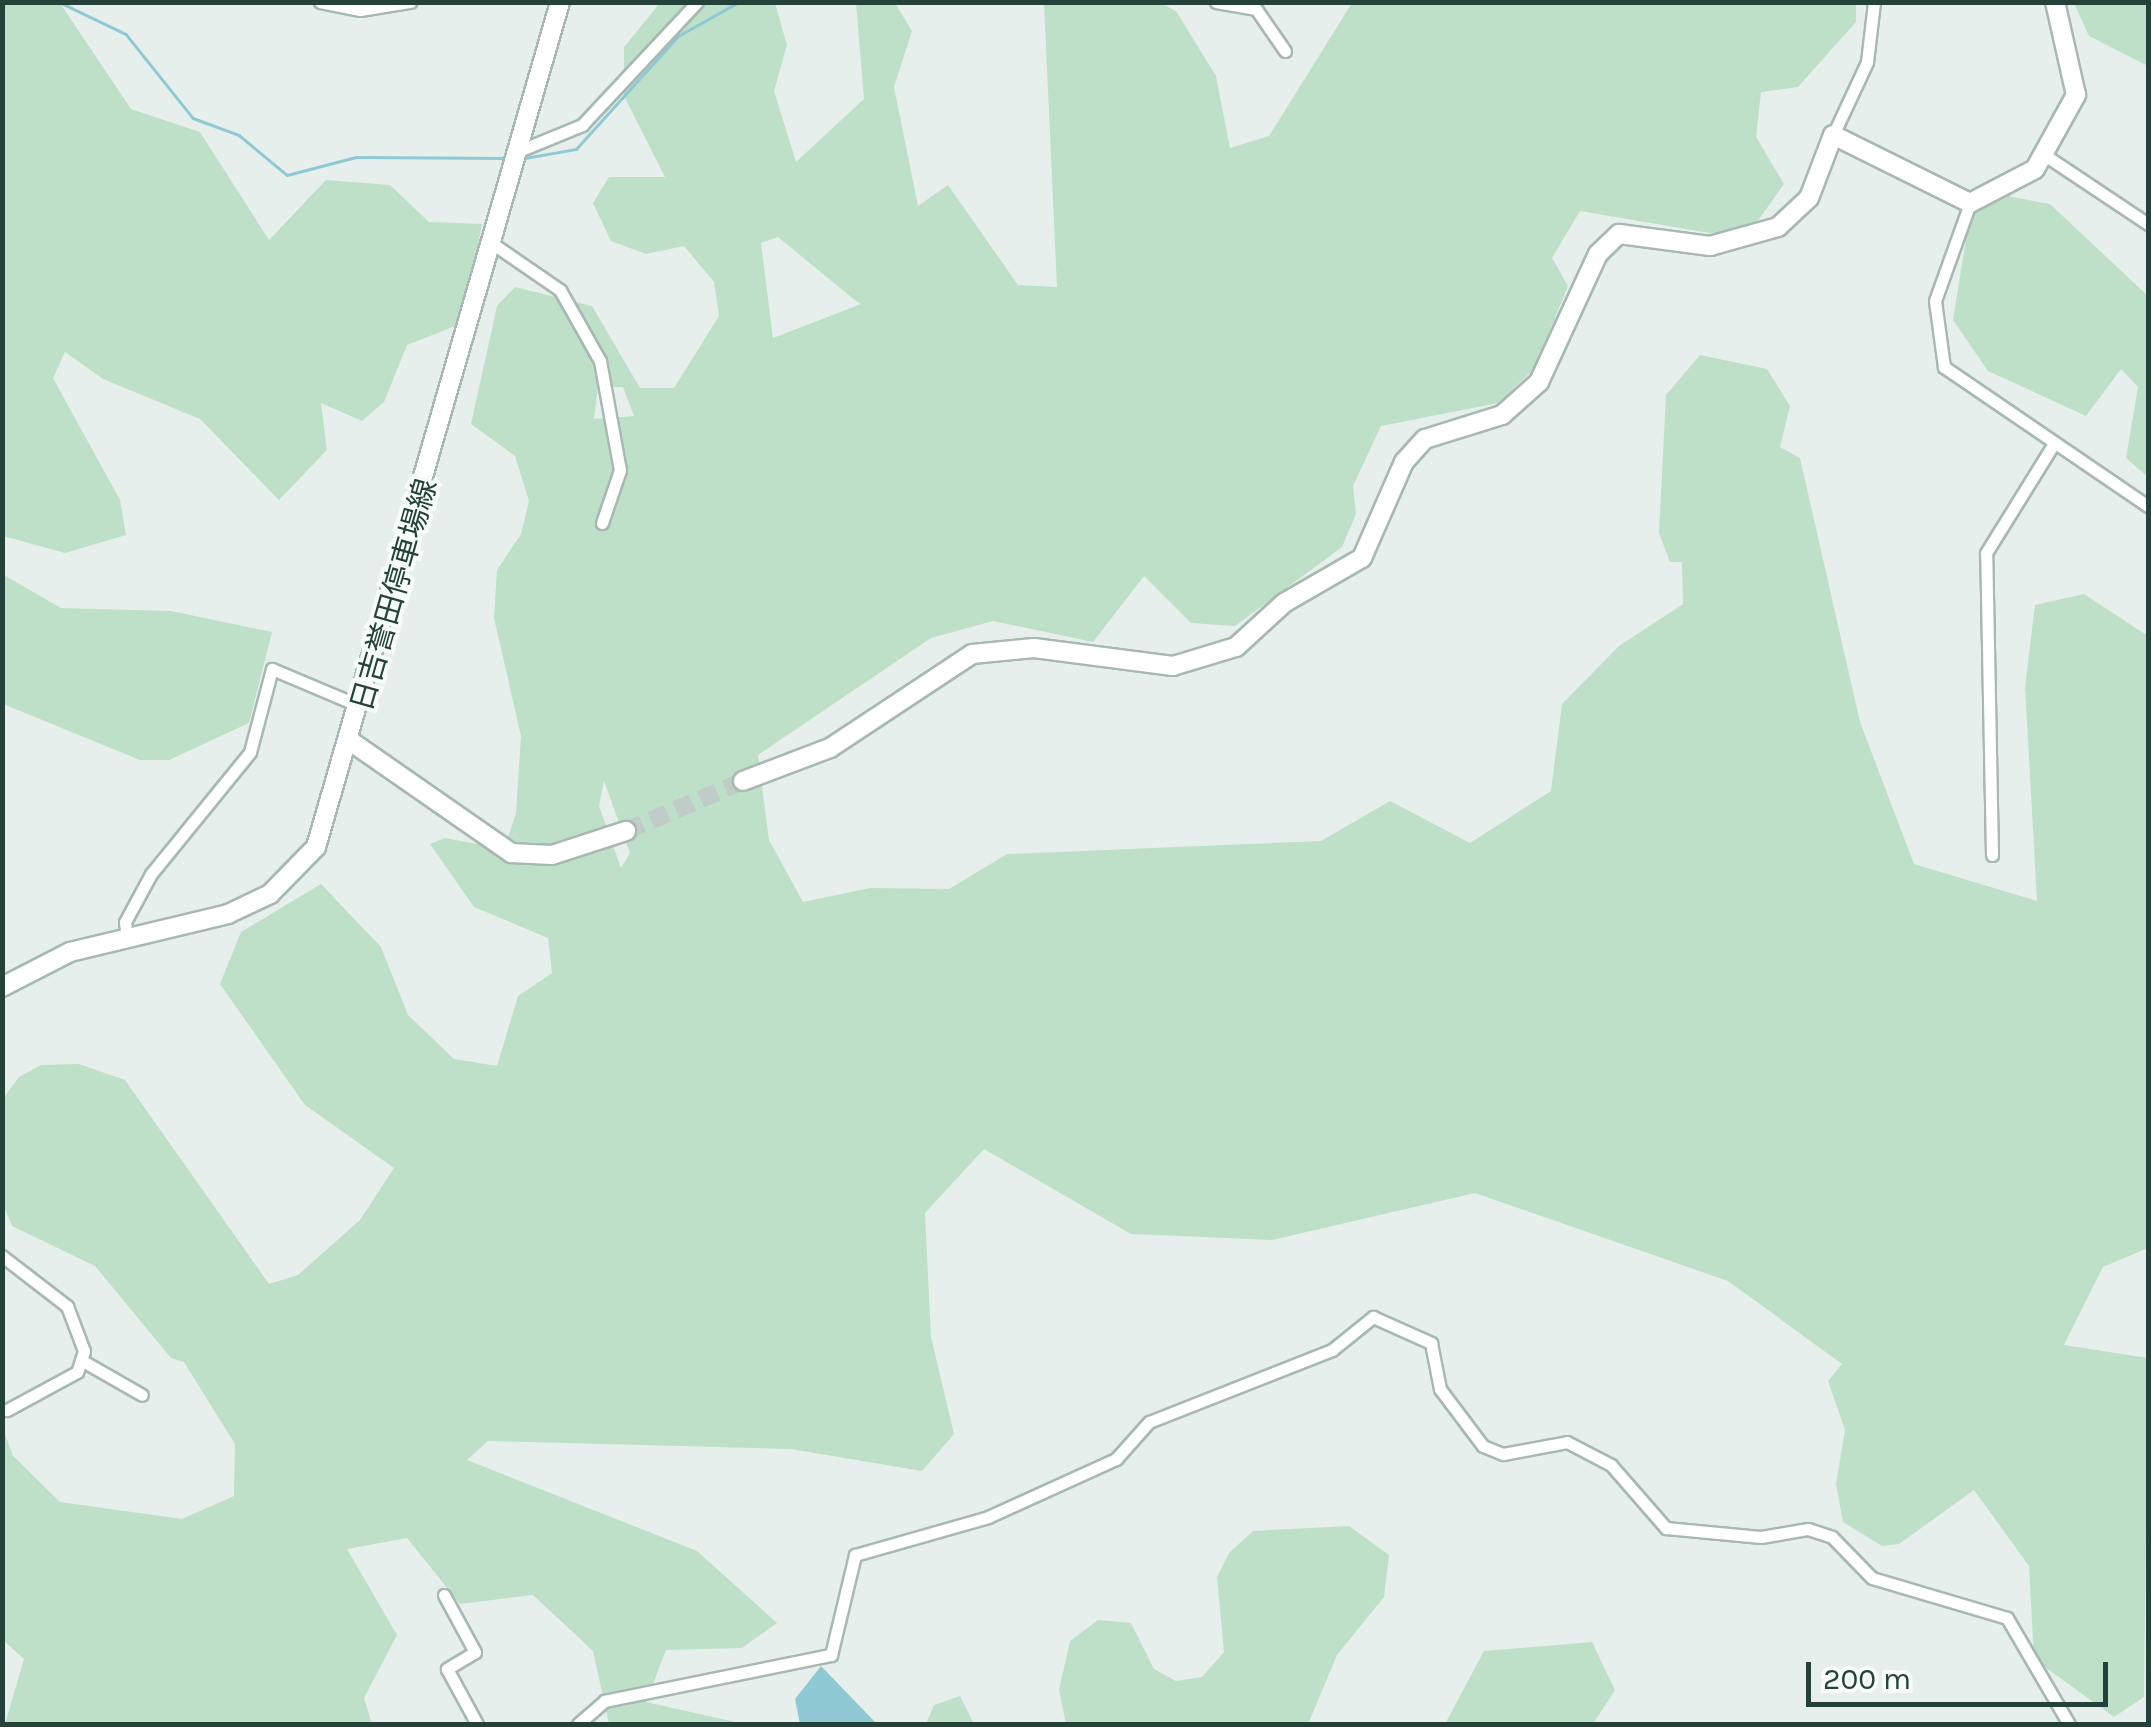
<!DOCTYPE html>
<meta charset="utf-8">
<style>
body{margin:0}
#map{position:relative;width:2151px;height:1727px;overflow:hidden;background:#e6efeb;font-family:Karla,"Noto Sans JP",sans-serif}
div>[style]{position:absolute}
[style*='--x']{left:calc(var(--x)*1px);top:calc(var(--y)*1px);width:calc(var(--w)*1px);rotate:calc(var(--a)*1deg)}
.green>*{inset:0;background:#bfe0c8}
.water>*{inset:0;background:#8ec9d4}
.stream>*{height:2.5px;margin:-1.25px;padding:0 1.25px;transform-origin:1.25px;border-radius:1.25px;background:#8ec9d4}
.secondary-tunnel>*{height:18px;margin-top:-9px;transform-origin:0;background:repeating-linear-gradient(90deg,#bfccc8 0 18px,transparent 0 27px)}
.roads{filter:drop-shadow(2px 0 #a8b8b2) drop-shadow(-2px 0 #a8b8b2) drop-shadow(0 2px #a8b8b2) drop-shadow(0 -2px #a8b8b2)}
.street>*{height:11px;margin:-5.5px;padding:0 5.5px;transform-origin:5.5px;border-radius:5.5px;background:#fff}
.secondary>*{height:18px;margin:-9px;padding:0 9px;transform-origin:9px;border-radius:9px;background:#fff}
span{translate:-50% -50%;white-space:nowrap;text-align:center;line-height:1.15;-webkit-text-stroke:8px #f7fbf9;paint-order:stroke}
.street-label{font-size:30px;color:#24423a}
.frame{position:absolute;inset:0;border:5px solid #24423a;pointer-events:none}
.scale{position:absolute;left:1806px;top:1662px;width:302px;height:45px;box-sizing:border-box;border:5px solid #24423a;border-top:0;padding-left:12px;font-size:30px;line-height:35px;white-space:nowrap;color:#24423a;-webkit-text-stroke:8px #f7fbf9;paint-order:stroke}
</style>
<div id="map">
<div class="green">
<i style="clip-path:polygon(2px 3px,60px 3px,131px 109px,200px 132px,269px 240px,326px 180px,390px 185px,429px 222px,482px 224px,463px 323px,407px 345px,384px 402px,362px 421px,321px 403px,327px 450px,279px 500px,200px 419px,103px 379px,65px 352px,53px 378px,120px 500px,126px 535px,65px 553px,3px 536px)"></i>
<i style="clip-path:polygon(evenodd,660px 3px,775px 3px,787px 45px,774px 91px,796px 162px,864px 99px,856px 3px,895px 3px,912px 31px,894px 87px,918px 206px,948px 185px,1018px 285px,1057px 287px,1044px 3px,1160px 3px,1176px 11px,1216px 76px,1230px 148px,1269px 136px,1352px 3px,1856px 3px,1856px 22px,1798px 87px,1761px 92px,1756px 137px,1784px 184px,1745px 239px,1580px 211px,1552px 258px,1568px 286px,1534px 369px,1498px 403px,1381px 426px,1353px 486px,1356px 514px,1342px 547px,1235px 626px,1191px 623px,1144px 576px,1093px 642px,993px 621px,931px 638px,758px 755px,769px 840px,803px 902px,870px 888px,949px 889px,1007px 854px,1321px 841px,1390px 801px,1470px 843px,1551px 791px,1562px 704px,1619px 646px,1683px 604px,1682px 562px,1670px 562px,1659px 533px,1666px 395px,1700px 355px,1767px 369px,1790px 406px,1780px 447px,1800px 458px,1860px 722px,1914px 864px,2037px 901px,2025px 687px,2035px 605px,2084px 594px,2148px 636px,2148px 1248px,2103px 1267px,2064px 1345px,2148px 1358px,2144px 1697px,2114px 1717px,2034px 1659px,2029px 1566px,1974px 1490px,1899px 1544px,1882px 1546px,1843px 1522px,1836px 1484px,1845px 1430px,1828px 1381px,1842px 1364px,1728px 1281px,1475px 1193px,1272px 1240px,1131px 1234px,984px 1149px,925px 1213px,931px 1337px,954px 1434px,922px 1471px,791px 1449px,488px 1441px,467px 1460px,697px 1551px,777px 1623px,742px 1648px,666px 1650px,646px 1702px,744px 1724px,609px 1724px,593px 1651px,533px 1595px,460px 1604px,407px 1538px,347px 1549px,397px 1635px,364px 1698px,372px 1724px,5px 1724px,24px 1659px,3px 1640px,2px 1426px,13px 1456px,60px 1502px,182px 1519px,234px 1496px,235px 1444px,184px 1362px,171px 1358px,95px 1266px,12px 1226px,3px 1204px,2px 1100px,19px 1077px,41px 1065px,79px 1064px,125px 1080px,269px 1284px,298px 1275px,360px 1220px,394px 1168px,305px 1105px,220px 984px,241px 932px,321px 884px,381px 947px,408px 1015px,454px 1059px,497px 1066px,518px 996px,552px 973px,548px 938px,474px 907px,430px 844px,445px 838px,504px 849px,516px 813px,521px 736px,494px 618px,497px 570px,521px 534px,529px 501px,515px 456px,471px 424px,497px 306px,515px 287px,592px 306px,640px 388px,674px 388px,719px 316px,714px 282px,684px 246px,646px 254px,611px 241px,593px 203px,609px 177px,665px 177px,624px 96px,624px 47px,660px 3px,778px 237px,856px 301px,861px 304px,773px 338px,761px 243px,778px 237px,660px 3px,598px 387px,623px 387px,634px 416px,594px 419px,598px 387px,660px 3px,604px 781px,630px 853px,621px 868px,599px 806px,604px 781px)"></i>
<i style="clip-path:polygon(2074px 3px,2148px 3px,2148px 66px,2089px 36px)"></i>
<i style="clip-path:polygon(2007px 196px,2050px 204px,2148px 296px,2148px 477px,2126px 458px,2138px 387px,2121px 369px,2086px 416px,1988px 371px,1953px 320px,1970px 214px)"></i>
<i style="clip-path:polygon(2px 574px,61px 608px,171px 611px,272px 632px,249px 723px,169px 760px,140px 760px,3px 704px)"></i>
<i style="clip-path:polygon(1349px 1526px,1389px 1555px,1384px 1597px,1337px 1655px,1308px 1724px,1066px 1724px,1059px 1690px,1070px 1641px,1098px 1620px,1131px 1623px,1154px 1669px,1176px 1681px,1202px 1677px,1224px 1652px,1217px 1577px,1229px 1553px,1253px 1531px)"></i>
<i style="clip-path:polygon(1592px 1642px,1615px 1690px,1593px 1724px,1445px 1724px,1484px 1651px)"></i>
<i style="clip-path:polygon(960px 1696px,974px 1724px,926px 1724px,934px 1705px)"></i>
</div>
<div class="water">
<i style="clip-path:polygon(821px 1666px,875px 1722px,874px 1724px,800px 1724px,795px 1699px)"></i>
</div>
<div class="stream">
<i style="--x:59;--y:2;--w:74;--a:25.5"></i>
<i style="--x:126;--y:34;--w:107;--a:51.4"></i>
<i style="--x:193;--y:118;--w:49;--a:20.3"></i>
<i style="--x:239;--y:135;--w:62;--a:39.8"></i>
<i style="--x:287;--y:175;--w:71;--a:-14.6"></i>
<i style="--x:356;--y:157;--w:151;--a:0.4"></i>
<i style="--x:525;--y:158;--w:52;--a:-10"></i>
<i style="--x:576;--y:149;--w:152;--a:-47.9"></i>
<i style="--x:678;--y:36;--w:70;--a:-29.1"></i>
</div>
<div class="secondary-tunnel">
<i style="--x:626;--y:831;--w:127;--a:-23.1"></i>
</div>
<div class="roads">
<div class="street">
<i style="--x:320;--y:2;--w:41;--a:11.3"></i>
<i style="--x:360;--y:10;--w:51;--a:-9.1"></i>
<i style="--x:1216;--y:2;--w:41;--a:9.9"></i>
<i style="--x:1256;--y:9;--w:51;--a:55.4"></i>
<i style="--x:1833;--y:135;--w:81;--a:-65"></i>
<i style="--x:1867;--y:62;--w:60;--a:-83.3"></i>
<i style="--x:521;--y:150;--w:66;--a:-22.3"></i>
<i style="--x:582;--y:125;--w:168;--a:-46.9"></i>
<i style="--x:2046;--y:156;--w:123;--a:33.7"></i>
<i style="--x:1970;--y:203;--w:104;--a:109.7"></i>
<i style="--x:1935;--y:301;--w:67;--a:82.2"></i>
<i style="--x:1944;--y:367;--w:247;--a:34.3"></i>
<i style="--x:496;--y:246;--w:78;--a:34.5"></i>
<i style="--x:560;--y:290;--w:81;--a:60.6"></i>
<i style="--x:600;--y:361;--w:111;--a:79.6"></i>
<i style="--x:620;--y:470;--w:56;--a:108.8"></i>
<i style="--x:1992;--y:855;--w:302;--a:-91.1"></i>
<i style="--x:1986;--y:553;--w:127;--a:-58.2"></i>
<i style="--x:127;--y:938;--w:16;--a:-97"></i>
<i style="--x:125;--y:922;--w:55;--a:-61.6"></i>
<i style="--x:151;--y:874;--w:157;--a:-50.9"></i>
<i style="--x:250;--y:752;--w:86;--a:-75.2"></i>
<i style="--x:272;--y:669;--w:95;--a:22.8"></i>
<i style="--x:2;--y:1256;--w:82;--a:37.6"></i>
<i style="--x:67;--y:1306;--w:48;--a:69.3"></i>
<i style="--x:84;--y:1351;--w:22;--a:108"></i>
<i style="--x:77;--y:1372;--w:80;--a:151.5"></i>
<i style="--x:81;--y:1360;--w:70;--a:29.8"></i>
<i style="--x:444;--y:1595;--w:65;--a:61.5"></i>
<i style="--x:475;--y:1652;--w:33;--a:149"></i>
<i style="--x:447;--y:1669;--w:63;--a:61.4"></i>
<i style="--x:578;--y:1724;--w:35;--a:-41"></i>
<i style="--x:604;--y:1701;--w:232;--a:-11.5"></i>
<i style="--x:831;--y:1655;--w:103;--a:-76.5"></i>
<i style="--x:855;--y:1555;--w:138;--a:-15.9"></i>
<i style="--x:988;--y:1517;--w:141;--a:-24.4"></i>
<i style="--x:1116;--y:1459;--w:50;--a:-48.3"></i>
<i style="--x:1149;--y:1422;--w:197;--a:-21.5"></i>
<i style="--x:1332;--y:1350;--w:53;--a:-38.8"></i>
<i style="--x:1373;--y:1317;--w:64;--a:24.1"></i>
<i style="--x:1431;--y:1343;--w:47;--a:78.9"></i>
<i style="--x:1440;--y:1389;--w:71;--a:53"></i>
<i style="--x:1483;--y:1446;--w:22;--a:22"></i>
<i style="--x:1503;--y:1454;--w:65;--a:-10.6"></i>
<i style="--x:1567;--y:1442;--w:50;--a:27.6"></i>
<i style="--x:1611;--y:1465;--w:84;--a:48.9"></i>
<i style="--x:1666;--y:1528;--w:95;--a:5.4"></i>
<i style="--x:1761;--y:1537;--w:48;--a:-9.7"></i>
<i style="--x:1808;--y:1529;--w:25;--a:18"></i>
<i style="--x:1832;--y:1537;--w:57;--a:45.7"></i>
<i style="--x:1872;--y:1578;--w:141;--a:16.5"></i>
<i style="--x:2007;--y:1618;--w:123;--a:59.7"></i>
</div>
<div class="secondary">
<i style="--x:353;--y:743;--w:193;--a:34.8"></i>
<i style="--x:511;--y:853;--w:41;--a:2.8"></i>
<i style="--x:552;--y:855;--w:78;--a:-18"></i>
<i style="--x:743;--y:781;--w:93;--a:-20.8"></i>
<i style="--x:830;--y:748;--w:170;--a:-33.5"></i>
<i style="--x:972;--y:654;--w:62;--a:-5.5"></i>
<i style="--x:1034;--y:648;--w:140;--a:7.4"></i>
<i style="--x:1173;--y:666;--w:66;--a:-16.8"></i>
<i style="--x:1236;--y:647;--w:65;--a:-42.5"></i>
<i style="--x:1284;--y:603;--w:90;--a:-30"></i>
<i style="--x:1362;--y:558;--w:105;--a:-66.4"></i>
<i style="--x:1404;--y:462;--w:31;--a:-48"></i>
<i style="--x:1425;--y:439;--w:81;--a:-17.3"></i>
<i style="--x:1502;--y:415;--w:50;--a:-41.7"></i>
<i style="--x:1539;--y:382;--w:141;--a:-65.3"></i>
<i style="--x:1598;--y:254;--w:29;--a:-44"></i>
<i style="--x:1619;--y:234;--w:92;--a:7.5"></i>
<i style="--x:1710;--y:246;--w:71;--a:-15.6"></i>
<i style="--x:1778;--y:227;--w:42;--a:-43.1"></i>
<i style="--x:1809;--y:198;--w:67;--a:-69.1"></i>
<i style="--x:1833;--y:135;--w:153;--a:26.4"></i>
<i style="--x:1970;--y:203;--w:73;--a:-27.6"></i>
<i style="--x:2035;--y:169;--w:85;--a:-61"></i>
<i style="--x:2076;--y:95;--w:95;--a:-102.7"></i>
<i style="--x:2;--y:987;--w:76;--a:-27.2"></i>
<i style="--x:70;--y:952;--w:163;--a:-13.5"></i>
<i style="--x:228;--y:914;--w:47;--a:-25.5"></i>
<i style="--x:270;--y:894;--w:66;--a:-45.6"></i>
<i style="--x:316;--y:847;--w:880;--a:-73.89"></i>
</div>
</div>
<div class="street-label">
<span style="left:394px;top:595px;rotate:-74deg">日吉誉田停車場線</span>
</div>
<div class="frame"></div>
<div class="scale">200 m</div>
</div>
